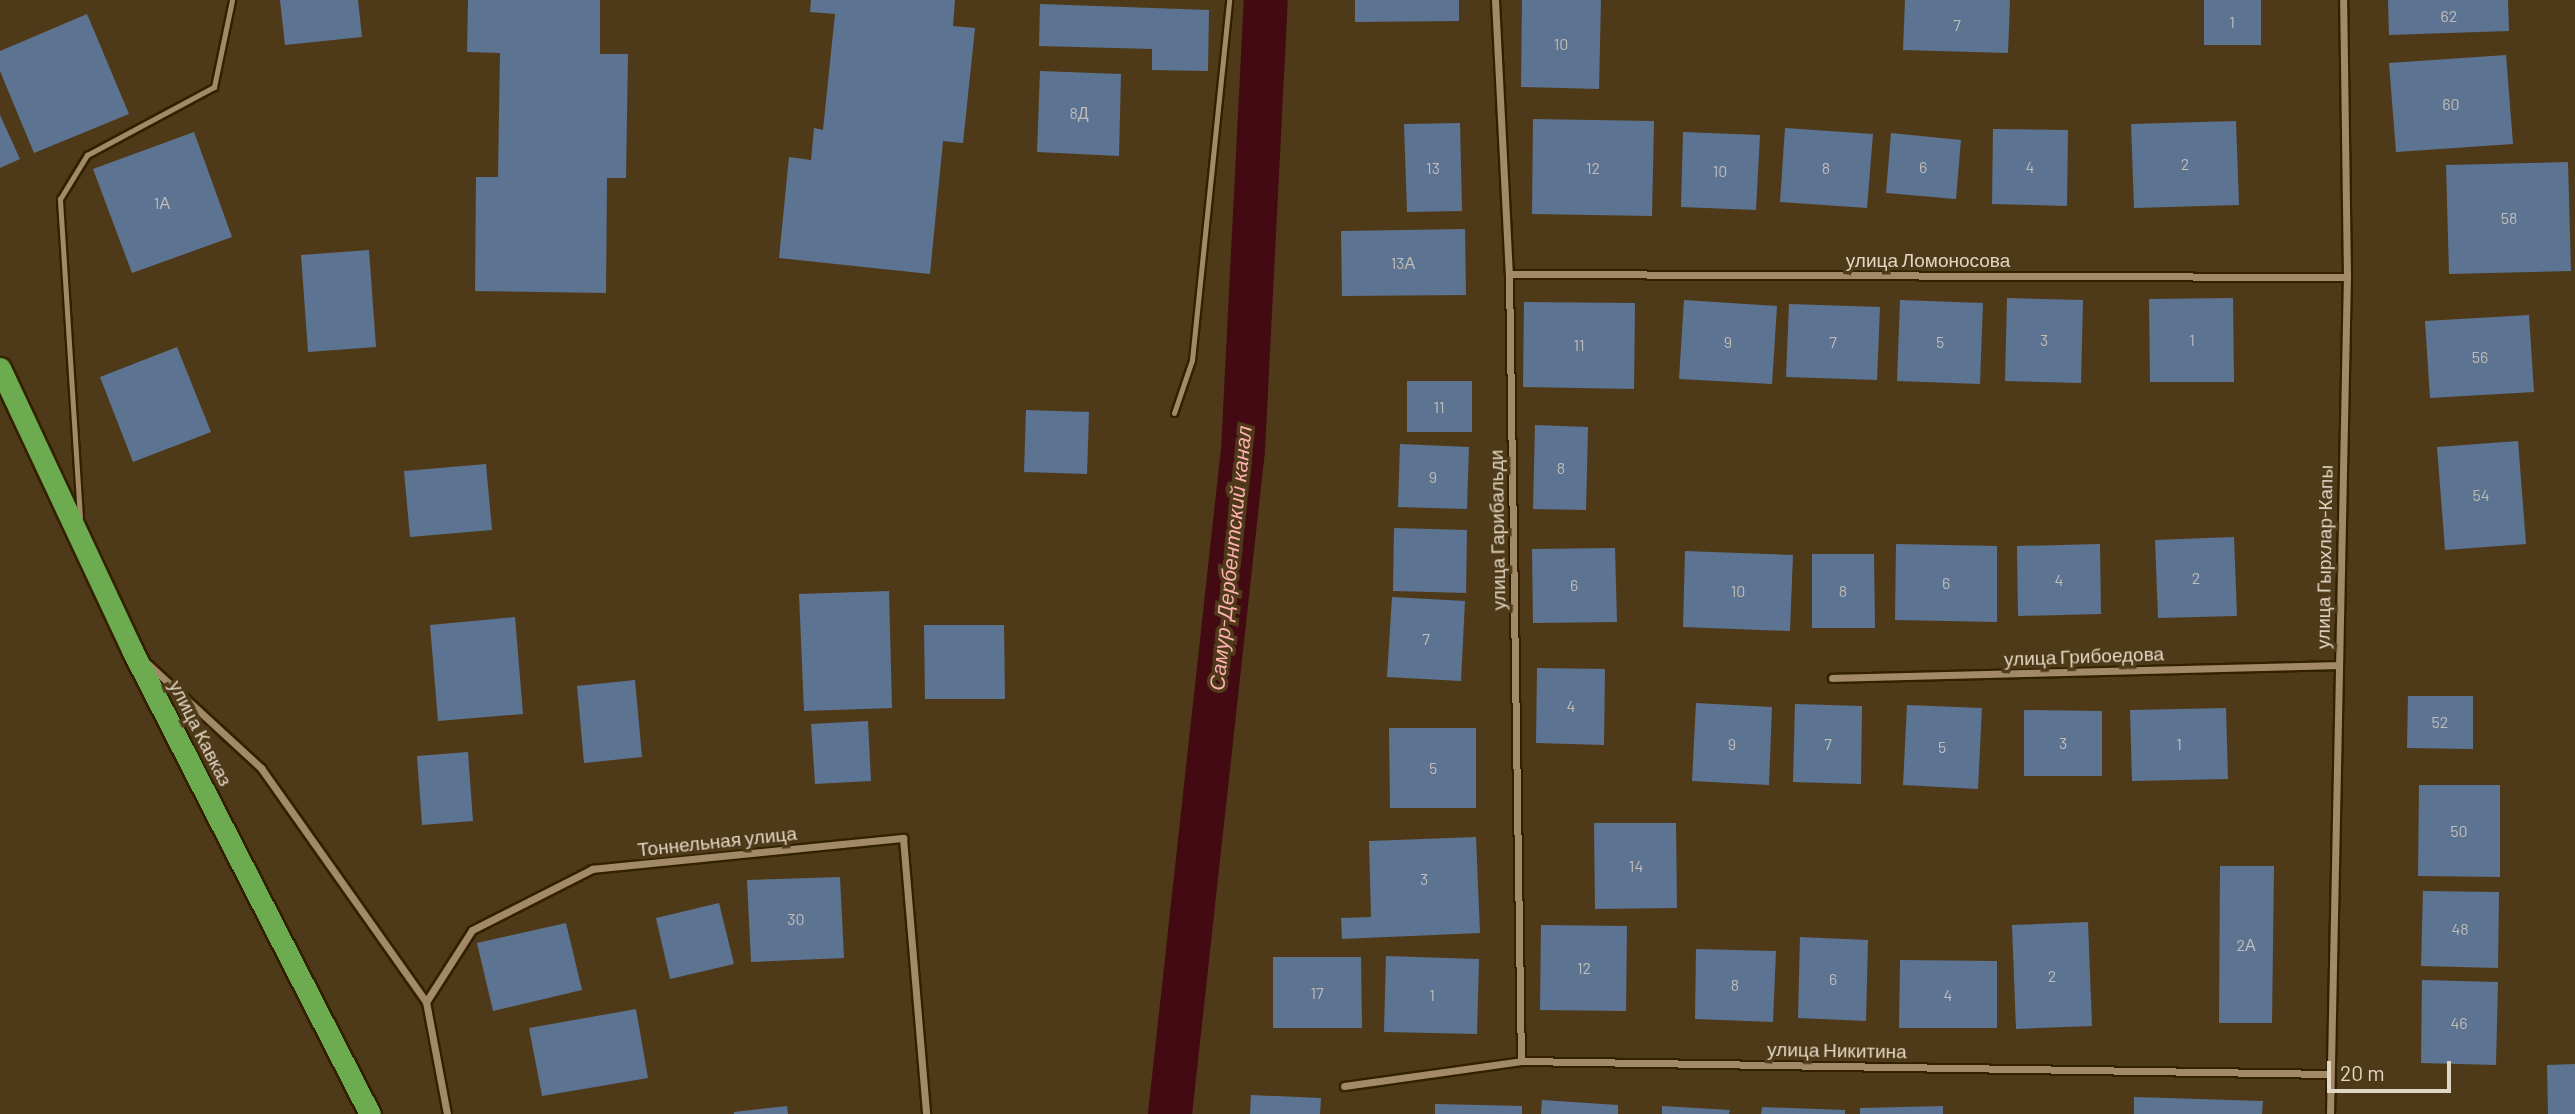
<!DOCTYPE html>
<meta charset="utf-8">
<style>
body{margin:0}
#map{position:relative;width:2575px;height:1114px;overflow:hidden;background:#4e3a19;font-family:Barlow,sans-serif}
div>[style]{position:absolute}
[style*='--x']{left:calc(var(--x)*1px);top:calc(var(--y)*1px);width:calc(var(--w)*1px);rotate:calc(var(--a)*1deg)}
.canal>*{height:44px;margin:-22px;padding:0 22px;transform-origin:22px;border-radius:22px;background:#430a13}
.building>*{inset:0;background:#5d7392}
.roads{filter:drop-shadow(2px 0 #332000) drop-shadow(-2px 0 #332000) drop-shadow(0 2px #332000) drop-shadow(0 -2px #332000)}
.lane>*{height:5px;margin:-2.5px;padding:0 2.5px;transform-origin:2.5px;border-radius:2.5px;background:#a28a68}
.street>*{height:7px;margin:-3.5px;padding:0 3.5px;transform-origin:3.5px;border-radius:3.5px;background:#a28a68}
.highway>*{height:21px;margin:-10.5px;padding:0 10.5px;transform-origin:10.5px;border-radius:10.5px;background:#6cab50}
span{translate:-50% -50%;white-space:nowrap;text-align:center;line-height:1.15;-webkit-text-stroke:7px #4e3a19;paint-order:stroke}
.number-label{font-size:16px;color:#c0bcb7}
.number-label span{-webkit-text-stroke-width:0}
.street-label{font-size:19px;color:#e1d5c3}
.water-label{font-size:21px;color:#feafb2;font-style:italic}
.scale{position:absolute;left:2327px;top:1061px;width:124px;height:32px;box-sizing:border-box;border:4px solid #e1d5c3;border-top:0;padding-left:9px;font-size:21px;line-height:24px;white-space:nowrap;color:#e1d5c3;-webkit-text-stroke:5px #4e3a19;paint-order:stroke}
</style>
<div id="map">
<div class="canal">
<i style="--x:1170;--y:1114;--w:668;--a:-83.73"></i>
<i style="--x:1243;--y:450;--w:451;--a:-87.1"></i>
</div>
<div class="building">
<i style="clip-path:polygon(280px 0,358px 0,362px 37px,285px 45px)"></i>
<i style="clip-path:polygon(468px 0,600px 0,600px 54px,628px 54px,626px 178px,607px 178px,606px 293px,475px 291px,476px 177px,498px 177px,500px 53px,467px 52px)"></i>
<i style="clip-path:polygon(811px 0,955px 0,953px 26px,975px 28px,963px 143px,943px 141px,930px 274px,779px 258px,789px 157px,811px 160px,814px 128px,823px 130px,835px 14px,810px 12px)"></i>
<i style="clip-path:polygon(1355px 0,1459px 0,1459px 21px,1355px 22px)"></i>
<i style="clip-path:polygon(1522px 0,1601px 0,1599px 89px,1521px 87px)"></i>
<i style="clip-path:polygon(1905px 0,2010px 0,2008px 53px,1903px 50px)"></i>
<i style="clip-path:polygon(2204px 0,2261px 0,2261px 45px,2204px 45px)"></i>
<i style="clip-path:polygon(2388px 0,2508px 0,2509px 31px,2389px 35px)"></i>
<i style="clip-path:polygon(1040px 4px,1209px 10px,1208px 71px,1152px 70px,1152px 49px,1039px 46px)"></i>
<i style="clip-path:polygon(87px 14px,129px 114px,34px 153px,0 71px,0 51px)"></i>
<i style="clip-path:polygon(2506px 55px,2513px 144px,2396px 152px,2389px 63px)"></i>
<i style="clip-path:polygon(1040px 71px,1121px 74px,1119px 156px,1037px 152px)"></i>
<i style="clip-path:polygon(0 115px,20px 159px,0 168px)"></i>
<i style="clip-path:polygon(1533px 119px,1654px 121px,1652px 216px,1532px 214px)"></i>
<i style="clip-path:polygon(2236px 121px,2239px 205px,2134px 208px,2131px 124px)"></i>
<i style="clip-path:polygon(1460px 123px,1462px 211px,1407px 212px,1404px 124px)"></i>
<i style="clip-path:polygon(1785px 128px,1873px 134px,1867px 208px,1780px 202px)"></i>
<i style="clip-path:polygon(1993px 129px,2068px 130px,2067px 206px,1992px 204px)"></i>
<i style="clip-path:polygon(194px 132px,232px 237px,132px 273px,93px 169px)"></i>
<i style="clip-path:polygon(1683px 132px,1760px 135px,1756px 210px,1681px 207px)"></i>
<i style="clip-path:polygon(1891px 133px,1961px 140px,1956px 199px,1886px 193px)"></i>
<i style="clip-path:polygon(2568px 162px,2571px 271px,2449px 274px,2446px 165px)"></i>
<i style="clip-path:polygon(1465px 229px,1466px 295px,1342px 296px,1341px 231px)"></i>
<i style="clip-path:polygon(369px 250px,376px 347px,308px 352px,301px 255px)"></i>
<i style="clip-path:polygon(2007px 298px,2083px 300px,2081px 383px,2005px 381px)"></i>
<i style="clip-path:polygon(2233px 298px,2234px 382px,2150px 382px,2149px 299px)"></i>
<i style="clip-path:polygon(1684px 300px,1777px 306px,1772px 384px,1679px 379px)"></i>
<i style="clip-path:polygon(1900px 300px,1983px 303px,1980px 384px,1897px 381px)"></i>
<i style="clip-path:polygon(1524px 302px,1635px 303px,1634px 389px,1523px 387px)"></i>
<i style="clip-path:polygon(1789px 304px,1880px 307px,1877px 380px,1786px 377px)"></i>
<i style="clip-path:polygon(2529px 315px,2534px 392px,2430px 398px,2425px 321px)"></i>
<i style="clip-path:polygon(177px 347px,211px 432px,133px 462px,100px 377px)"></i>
<i style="clip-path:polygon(1407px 381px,1472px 381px,1472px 432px,1407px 432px)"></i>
<i style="clip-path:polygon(1026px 410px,1089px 412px,1087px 474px,1024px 472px)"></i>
<i style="clip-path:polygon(1535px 425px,1588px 427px,1586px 510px,1533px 509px)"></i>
<i style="clip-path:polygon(2518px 441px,2526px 544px,2445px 550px,2437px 447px)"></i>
<i style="clip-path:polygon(1400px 444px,1469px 447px,1467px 509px,1398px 507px)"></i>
<i style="clip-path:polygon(486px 464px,492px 530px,410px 537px,404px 471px)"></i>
<i style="clip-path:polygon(1394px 528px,1467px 530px,1466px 593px,1393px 591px)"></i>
<i style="clip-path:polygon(2234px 537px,2237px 616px,2158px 618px,2155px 540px)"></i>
<i style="clip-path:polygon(1896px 544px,1997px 546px,1997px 622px,1895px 620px)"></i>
<i style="clip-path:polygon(2100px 544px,2101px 614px,2018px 616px,2017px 546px)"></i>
<i style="clip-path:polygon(1615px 548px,1617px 622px,1533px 623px,1532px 549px)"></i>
<i style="clip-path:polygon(1685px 551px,1793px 555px,1790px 631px,1683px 627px)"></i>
<i style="clip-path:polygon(1812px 554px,1874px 554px,1875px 628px,1812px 628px)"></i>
<i style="clip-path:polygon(889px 591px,892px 708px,804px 711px,799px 594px)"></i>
<i style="clip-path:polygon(1392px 597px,1465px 601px,1461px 681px,1387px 677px)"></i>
<i style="clip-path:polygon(515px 617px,523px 714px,438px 721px,430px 625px)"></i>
<i style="clip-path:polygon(924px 625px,1004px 625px,1005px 699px,925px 699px)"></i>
<i style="clip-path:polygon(1537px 668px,1605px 669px,1604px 745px,1536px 743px)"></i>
<i style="clip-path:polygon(635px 680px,642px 757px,584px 763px,577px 686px)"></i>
<i style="clip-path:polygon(2408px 696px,2473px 696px,2473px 749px,2407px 748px)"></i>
<i style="clip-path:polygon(1696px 703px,1772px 707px,1769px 785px,1692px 781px)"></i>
<i style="clip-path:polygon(1795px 704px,1862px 706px,1861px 784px,1793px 782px)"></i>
<i style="clip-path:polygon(1907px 705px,1982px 708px,1978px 789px,1903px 785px)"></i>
<i style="clip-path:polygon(2226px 708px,2228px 779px,2132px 781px,2130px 710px)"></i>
<i style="clip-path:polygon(2024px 710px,2102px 711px,2102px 776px,2024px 776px)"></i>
<i style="clip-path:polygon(868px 721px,871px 781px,815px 784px,811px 724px)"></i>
<i style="clip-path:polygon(1389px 728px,1476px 728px,1476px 808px,1390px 808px)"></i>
<i style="clip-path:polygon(468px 752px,473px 821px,422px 825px,417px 756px)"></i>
<i style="clip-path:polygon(2419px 785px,2500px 785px,2500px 877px,2418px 876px)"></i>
<i style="clip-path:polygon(1594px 823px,1676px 823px,1677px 908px,1595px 909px)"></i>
<i style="clip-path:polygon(1476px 837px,1480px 933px,1342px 939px,1341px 918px,1371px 917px,1369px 841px)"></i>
<i style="clip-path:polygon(2220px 866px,2274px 866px,2272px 1023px,2219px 1023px)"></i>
<i style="clip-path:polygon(840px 877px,844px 958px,751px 962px,747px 880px)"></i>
<i style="clip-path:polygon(2423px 891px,2499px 892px,2498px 968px,2421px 966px)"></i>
<i style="clip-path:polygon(719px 903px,734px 964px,670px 979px,656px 918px)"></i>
<i style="clip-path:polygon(2088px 922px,2092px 1026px,2016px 1029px,2012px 925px)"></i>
<i style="clip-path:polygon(566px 923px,582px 990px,493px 1011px,477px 943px)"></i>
<i style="clip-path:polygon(1541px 925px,1627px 926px,1626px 1011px,1540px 1010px)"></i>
<i style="clip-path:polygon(1800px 937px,1868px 940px,1866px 1021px,1798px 1018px)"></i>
<i style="clip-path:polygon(1696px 949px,1776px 951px,1773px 1022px,1695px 1019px)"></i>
<i style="clip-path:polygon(1386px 956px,1479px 959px,1477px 1034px,1384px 1032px)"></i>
<i style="clip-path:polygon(1273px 957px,1361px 957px,1362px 1028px,1273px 1028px)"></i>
<i style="clip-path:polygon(1900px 960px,1997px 961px,1997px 1028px,1899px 1028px)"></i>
<i style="clip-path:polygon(2422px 980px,2498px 982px,2496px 1065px,2421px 1063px)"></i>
<i style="clip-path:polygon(636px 1009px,648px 1078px,542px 1096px,529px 1028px)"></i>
<i style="clip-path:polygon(2575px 1064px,2575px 1114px,2548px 1114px,2547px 1065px)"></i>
<i style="clip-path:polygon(1251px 1095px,1321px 1098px,1320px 1114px,1250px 1114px)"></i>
<i style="clip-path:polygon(2134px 1097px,2263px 1101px,2262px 1114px,2134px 1114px)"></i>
<i style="clip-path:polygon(1542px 1100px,1618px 1105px,1618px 1114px,1541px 1114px)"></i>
<i style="clip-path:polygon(1435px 1104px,1522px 1106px,1522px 1114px,1435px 1114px)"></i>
<i style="clip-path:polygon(787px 1106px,788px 1114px,734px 1114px,734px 1112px)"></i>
<i style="clip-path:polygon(1662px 1106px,1730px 1110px,1729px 1114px,1662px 1114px)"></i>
<i style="clip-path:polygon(1943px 1106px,1943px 1114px,1860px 1114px,1860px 1108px)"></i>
<i style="clip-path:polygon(1762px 1107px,1845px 1110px,1845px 1114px,1761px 1114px)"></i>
</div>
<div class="roads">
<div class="lane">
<i style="--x:1174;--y:413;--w:56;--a:-71.2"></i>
<i style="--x:1192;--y:360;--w:362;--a:-84.1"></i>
<i style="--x:80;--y:518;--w:320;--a:-93.6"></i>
<i style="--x:60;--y:199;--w:52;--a:-58.5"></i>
<i style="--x:87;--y:155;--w:144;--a:-28.2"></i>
<i style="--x:214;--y:87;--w:89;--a:-78.3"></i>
</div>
<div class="street">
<i style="--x:1495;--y:0;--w:274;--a:87.1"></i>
<i style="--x:1509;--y:274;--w:787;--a:89.13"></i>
<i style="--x:1509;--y:274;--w:838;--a:0.21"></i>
<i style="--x:148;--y:664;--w:154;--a:42.6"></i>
<i style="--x:261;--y:768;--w:286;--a:54.8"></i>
<i style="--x:1832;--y:678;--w:505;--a:-1.47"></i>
<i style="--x:1344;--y:1086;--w:179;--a:-8"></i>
<i style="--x:1521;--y:1061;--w:809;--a:0.92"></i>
<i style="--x:447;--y:1114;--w:114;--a:-100.6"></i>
<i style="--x:426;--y:1002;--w:85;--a:-57.4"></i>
<i style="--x:472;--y:930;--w:135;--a:-26.9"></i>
<i style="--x:592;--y:869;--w:313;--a:-5.7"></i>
<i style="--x:903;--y:838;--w:277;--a:85.2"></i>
<i style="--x:2330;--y:1114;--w:837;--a:-88.84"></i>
<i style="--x:2347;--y:277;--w:277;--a:-90.8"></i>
</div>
<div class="highway">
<i style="--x:0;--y:368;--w:311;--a:64.9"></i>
<i style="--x:132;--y:650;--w:521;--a:62.85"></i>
</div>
</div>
<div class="number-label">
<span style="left:2449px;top:16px">62</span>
<span style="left:2232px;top:22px">1</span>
<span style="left:1957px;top:25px">7</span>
<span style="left:1561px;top:44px">10</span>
<span style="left:2451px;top:104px">60</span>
<span style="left:1079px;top:113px">8Д</span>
<span style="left:2185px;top:164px">2</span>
<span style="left:1923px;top:167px">6</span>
<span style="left:2030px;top:167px">4</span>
<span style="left:1433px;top:168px">13</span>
<span style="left:1593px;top:168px">12</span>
<span style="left:1826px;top:168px">8</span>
<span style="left:1720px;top:171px">10</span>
<span style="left:162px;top:203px">1А</span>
<span style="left:2509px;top:218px">58</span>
<span style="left:1403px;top:263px">13А</span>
<span style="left:2044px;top:340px">3</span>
<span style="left:2192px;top:340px">1</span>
<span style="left:1728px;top:342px">9</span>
<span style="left:1833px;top:342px">7</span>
<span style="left:1940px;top:342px">5</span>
<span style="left:1579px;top:345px">11</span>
<span style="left:2480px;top:357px">56</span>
<span style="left:1439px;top:407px">11</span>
<span style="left:1561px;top:468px">8</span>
<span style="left:1433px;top:477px">9</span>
<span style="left:2481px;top:495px">54</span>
<span style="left:2196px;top:578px">2</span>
<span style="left:2059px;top:580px">4</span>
<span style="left:1946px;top:583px">6</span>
<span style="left:1574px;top:585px">6</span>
<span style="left:1738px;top:591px">10</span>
<span style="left:1843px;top:591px">8</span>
<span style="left:1426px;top:639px">7</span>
<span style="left:1571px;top:706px">4</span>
<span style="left:2440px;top:722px">52</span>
<span style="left:2063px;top:743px">3</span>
<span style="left:1732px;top:744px">9</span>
<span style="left:1828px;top:744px">7</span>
<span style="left:2179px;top:744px">1</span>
<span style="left:1942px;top:747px">5</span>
<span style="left:1433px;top:768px">5</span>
<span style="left:2459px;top:831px">50</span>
<span style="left:1636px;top:866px">14</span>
<span style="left:1424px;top:879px">3</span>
<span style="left:796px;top:919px">30</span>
<span style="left:2460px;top:929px">48</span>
<span style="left:2246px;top:945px">2А</span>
<span style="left:1584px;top:968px">12</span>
<span style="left:2052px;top:976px">2</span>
<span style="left:1833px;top:979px">6</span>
<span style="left:1735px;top:985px">8</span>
<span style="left:1317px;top:993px">17</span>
<span style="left:1432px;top:995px">1</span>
<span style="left:1948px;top:995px">4</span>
<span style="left:2459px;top:1023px">46</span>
</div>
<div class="street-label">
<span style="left:1928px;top:260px">улица Ломоносова</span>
<span style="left:1497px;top:530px;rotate:-91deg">улица Гарибальди</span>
<span style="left:2324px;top:557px;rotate:-89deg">улица Гырхлар-Капы</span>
<span style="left:2084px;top:656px;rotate:-2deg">улица Грибоедова</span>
<span style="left:201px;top:733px;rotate:63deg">улица Кавказ</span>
<span style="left:717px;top:841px;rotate:-6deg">Тоннельная улица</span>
<span style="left:1837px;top:1050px;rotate:1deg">улица Никитина</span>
</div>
<div class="water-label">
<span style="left:1230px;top:558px;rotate:-84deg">Самур-Дербентский канал</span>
</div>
<div class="scale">20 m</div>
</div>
